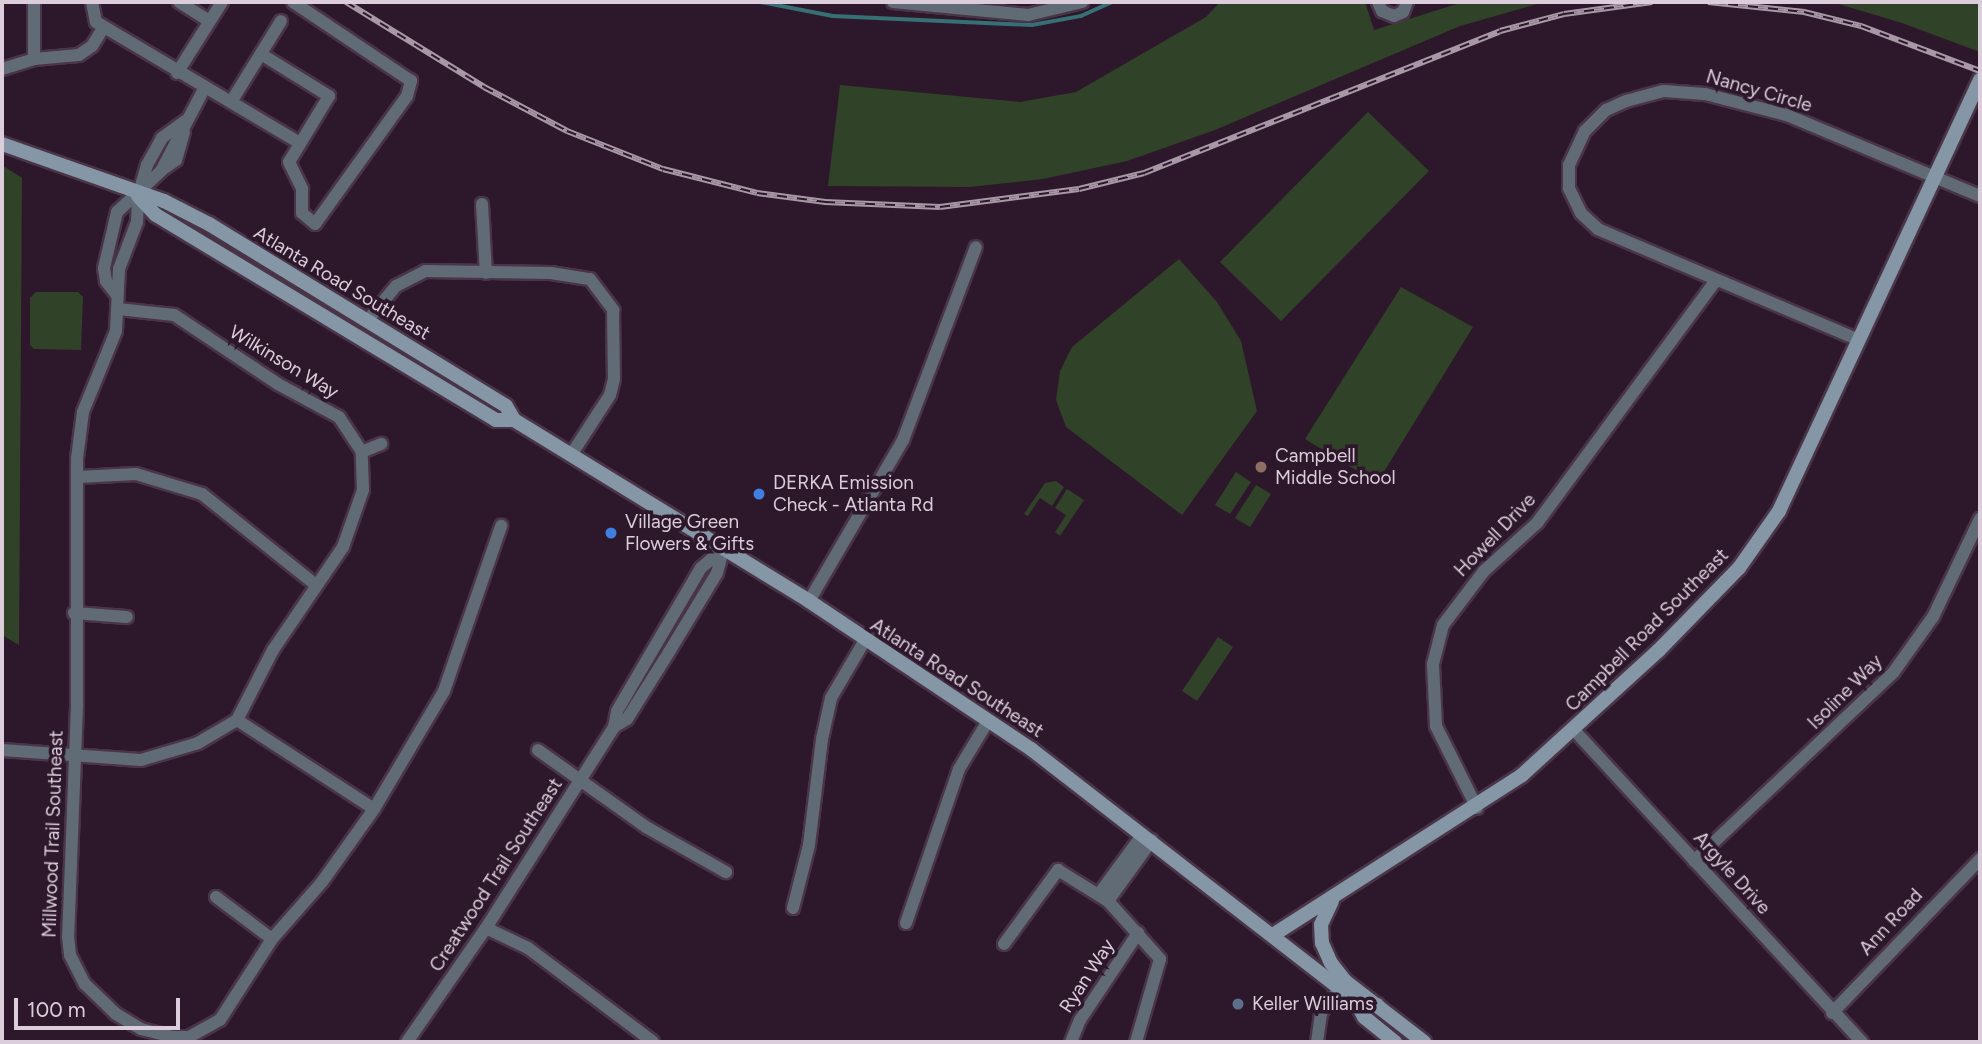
<!DOCTYPE html>
<style>
body{margin:0}
#map{position:relative;width:1982px;height:1044px;overflow:hidden;background:#2d182b;font-family:Figtree,sans-serif}
div>[style]{position:absolute}
[style*='--x']{left:calc(var(--x)*1px);top:calc(var(--y)*1px);width:calc(var(--w)*1px);rotate:calc(var(--a)*1deg)}
.green>*{inset:0;background:#304228}
.stream>*{height:3.5px;margin:-1.75px;padding:0 1.75px;transform-origin:1.75px;border-radius:1.75px;background:#367074}
.roads{filter:drop-shadow(2px 0 #493547) drop-shadow(-2px 0 #493547) drop-shadow(0 2px #493547) drop-shadow(0 -2px #493547)}
.street>*{height:12px;margin:-6px;padding:0 6px;transform-origin:6px;border-radius:6px;background:#616b76}
.secondary>*{height:14px;margin:-7px;padding:0 7px;transform-origin:7px;border-radius:7px;background:#8596a7}
.rail>*{height:6px;margin-top:-3px;transform-origin:0;background:repeating-linear-gradient(90deg,#2d182b 0 10px,#a898a6 0 20px);box-sizing:border-box;border-block:2px solid #a898a6}
.dots>*{width:19px;height:19px;translate:-50% -50%;box-sizing:border-box;border:4px solid #2d182b;border-radius:50%}
span{translate:-50% -50%;white-space:nowrap;text-align:center;line-height:1.15;-webkit-text-stroke:7px #2d182b;paint-order:stroke}
.street-label{font-size:19px;color:#dbcdd9}
.poi-label{font-size:19px;color:#dbcdd9}
.left{translate:0 -50%;text-align:left}
.frame{position:absolute;inset:0;border:4px solid #dbcdd9;pointer-events:none}
.scale{position:absolute;left:14px;top:998px;width:166px;height:32px;box-sizing:border-box;border:4px solid #dbcdd9;border-top:0;padding-left:9px;font-size:21px;line-height:24px;white-space:nowrap;color:#dbcdd9;-webkit-text-stroke:5px #2d182b;paint-order:stroke}
</style>
<div id="map">
<div class="green">
<i style="clip-path:polygon(1220px 2px,1365px 2px,1374px 30px,1463px 2px,1544px 2px,1460px 26px,1215px 130px,1127px 161px,1043px 179px,970px 187px,828px 186px,840px 85px,1020px 102px,1076px 92px,1206px 17px)"></i>
<i style="clip-path:polygon(1832px 2px,1980px 2px,1980px 52px,1902px 23px)"></i>
<i style="clip-path:polygon(1368px 112px,1429px 171px,1281px 321px,1220px 262px)"></i>
<i style="clip-path:polygon(2px 165px,22px 178px,19px 645px,2px 635px)"></i>
<i style="clip-path:polygon(1179px 259px,1217px 302px,1241px 341px,1257px 411px,1182px 515px,1066px 427px,1056px 400px,1060px 371px,1072px 347px)"></i>
<i style="clip-path:polygon(1401px 287px,1473px 327px,1377px 483px,1305px 439px)"></i>
<i style="clip-path:polygon(36px 292px,78px 292px,83px 297px,81px 350px,34px 349px,30px 345px,30px 298px)"></i>
<i style="clip-path:polygon(1236px 472px,1251px 482px,1230px 514px,1215px 505px)"></i>
<i style="clip-path:polygon(1056px 481px,1064px 487px,1052px 506px,1040px 498px,1028px 516px,1024px 514px,1045px 483px)"></i>
<i style="clip-path:polygon(1256px 485px,1271px 494px,1250px 527px,1235px 518px)"></i>
<i style="clip-path:polygon(1067px 489px,1084px 500px,1060px 536px,1055px 532px,1066px 515px,1055px 508px)"></i>
<i style="clip-path:polygon(1218px 637px,1233px 647px,1197px 701px,1182px 691px)"></i>
</div>
<div class="stream">
<i style="--x:761;--y:2;--w:73;--a:11"></i>
<i style="--x:833;--y:16;--w:199;--a:2.6"></i>
<i style="--x:1032;--y:25;--w:50;--a:-10.4"></i>
<i style="--x:1081;--y:16;--w:34;--a:-24"></i>
</div>
<div class="roads">
<div class="street">
<i style="--x:34;--y:2;--w:57;--a:90"></i>
<i style="--x:92;--y:2;--w:20;--a:79"></i>
<i style="--x:96;--y:22;--w:235;--a:30.7"></i>
<i style="--x:179;--y:2;--w:36;--a:32"></i>
<i style="--x:893;--y:2;--w:136;--a:5.5"></i>
<i style="--x:1028;--y:15;--w:56;--a:-13.5"></i>
<i style="--x:1378;--y:2;--w:10;--a:66"></i>
<i style="--x:1382;--y:11;--w:13;--a:23"></i>
<i style="--x:1394;--y:16;--w:10;--a:-24"></i>
<i style="--x:1403;--y:12;--w:11;--a:-68"></i>
<i style="--x:261;--y:54;--w:80;--a:31.7"></i>
<i style="--x:329;--y:96;--w:77;--a:121.2"></i>
<i style="--x:289;--y:162;--w:30;--a:64"></i>
<i style="--x:302;--y:189;--w:24;--a:90"></i>
<i style="--x:302;--y:213;--w:17;--a:40"></i>
<i style="--x:315;--y:224;--w:158;--a:-54.3"></i>
<i style="--x:407;--y:96;--w:16;--a:-75"></i>
<i style="--x:411;--y:81;--w:142;--a:-146.2"></i>
<i style="--x:2;--y:69;--w:34;--a:-17"></i>
<i style="--x:34;--y:59;--w:45;--a:-5.1"></i>
<i style="--x:79;--y:55;--w:16;--a:-35"></i>
<i style="--x:92;--y:46;--w:22;--a:-58"></i>
<i style="--x:177;--y:73;--w:84;--a:-57.6"></i>
<i style="--x:231;--y:102;--w:95;--a:-58.3"></i>
<i style="--x:185;--y:121;--w:29;--a:144"></i>
<i style="--x:162;--y:138;--w:31;--a:119"></i>
<i style="--x:147;--y:165;--w:32;--a:106"></i>
<i style="--x:138;--y:196;--w:26;--a:92"></i>
<i style="--x:137;--y:222;--w:50;--a:111"></i>
<i style="--x:119;--y:269;--w:62;--a:92.8"></i>
<i style="--x:116;--y:331;--w:87;--a:112.2"></i>
<i style="--x:83;--y:412;--w:46;--a:97.4"></i>
<i style="--x:77;--y:458;--w:248;--a:90"></i>
<i style="--x:77;--y:706;--w:230;--a:92.2"></i>
<i style="--x:68;--y:936;--w:19;--a:84"></i>
<i style="--x:70;--y:955;--w:33;--a:63"></i>
<i style="--x:85;--y:984;--w:43;--a:44.1"></i>
<i style="--x:116;--y:1014;--w:29;--a:31"></i>
<i style="--x:141;--y:1029;--w:33;--a:14"></i>
<i style="--x:173;--y:1037;--w:16;--a:0"></i>
<i style="--x:189;--y:1037;--w:35;--a:-29"></i>
<i style="--x:220;--y:1020;--w:96;--a:-57.3"></i>
<i style="--x:272;--y:939;--w:76;--a:-48.7"></i>
<i style="--x:322;--y:882;--w:90;--a:-54.5"></i>
<i style="--x:374;--y:809;--w:137;--a:-59.3"></i>
<i style="--x:444;--y:691;--w:175;--a:-70.9"></i>
<i style="--x:163;--y:169;--w:16;--a:-35"></i>
<i style="--x:176;--y:160;--w:29;--a:-74"></i>
<i style="--x:482;--y:204;--w:69;--a:86.7"></i>
<i style="--x:116;--y:294;--w:16;--a:-128"></i>
<i style="--x:106;--y:281;--w:13;--a:-99"></i>
<i style="--x:104;--y:268;--w:57;--a:-76.9"></i>
<i style="--x:117;--y:212;--w:60;--a:-43"></i>
<i style="--x:161;--y:171;--w:93;--a:-62.3"></i>
<i style="--x:368;--y:320;--w:44;--a:-50.5"></i>
<i style="--x:396;--y:286;--w:33;--a:-27"></i>
<i style="--x:425;--y:271;--w:126;--a:0.9"></i>
<i style="--x:551;--y:273;--w:39;--a:9"></i>
<i style="--x:590;--y:279;--w:39;--a:53"></i>
<i style="--x:613;--y:310;--w:69;--a:89.2"></i>
<i style="--x:614;--y:379;--w:16;--a:104"></i>
<i style="--x:610;--y:395;--w:72;--a:123"></i>
<i style="--x:1859;--y:340;--w:284;--a:-157"></i>
<i style="--x:1598;--y:229;--w:23;--a:-137"></i>
<i style="--x:1581;--y:213;--w:28;--a:-116"></i>
<i style="--x:1569;--y:188;--w:23;--a:-90"></i>
<i style="--x:1569;--y:165;--w:38;--a:-65"></i>
<i style="--x:1585;--y:131;--w:30;--a:-45"></i>
<i style="--x:1606;--y:110;--w:22;--a:-24"></i>
<i style="--x:1626;--y:101;--w:39;--a:-15"></i>
<i style="--x:1664;--y:91;--w:41;--a:4.2"></i>
<i style="--x:1705;--y:94;--w:85;--a:14.4"></i>
<i style="--x:1787;--y:115;--w:209;--a:22.8"></i>
<i style="--x:362;--y:452;--w:21;--a:-23"></i>
<i style="--x:78;--y:477;--w:58;--a:-3"></i>
<i style="--x:136;--y:474;--w:69;--a:16.9"></i>
<i style="--x:202;--y:494;--w:146;--a:38.6"></i>
<i style="--x:809;--y:601;--w:186;--a:-59.7"></i>
<i style="--x:903;--y:440;--w:206;--a:-69.3"></i>
<i style="--x:74;--y:613;--w:53;--a:4.3"></i>
<i style="--x:237;--y:720;--w:163;--a:33"></i>
<i style="--x:614;--y:727;--w:15;--a:-32"></i>
<i style="--x:627;--y:719;--w:79;--a:-57.9"></i>
<i style="--x:669;--y:652;--w:92;--a:-58.7"></i>
<i style="--x:717;--y:573;--w:24;--a:-75"></i>
<i style="--x:1574;--y:730;--w:425;--a:47.3"></i>
<i style="--x:2;--y:750;--w:139;--a:4.1"></i>
<i style="--x:141;--y:760;--w:59;--a:-16.6"></i>
<i style="--x:198;--y:743;--w:45;--a:-30.5"></i>
<i style="--x:237;--y:720;--w:79;--a:-62.8"></i>
<i style="--x:273;--y:650;--w:125;--a:-55.8"></i>
<i style="--x:343;--y:547;--w:60;--a:-70.7"></i>
<i style="--x:363;--y:490;--w:38;--a:-92"></i>
<i style="--x:362;--y:452;--w:42;--a:-123.3"></i>
<i style="--x:339;--y:417;--w:69;--a:-151.6"></i>
<i style="--x:278;--y:384;--w:125;--a:-146.4"></i>
<i style="--x:174;--y:315;--w:56;--a:-173.9"></i>
<i style="--x:538;--y:750;--w:133;--a:35.5"></i>
<i style="--x:646;--y:827;--w:92;--a:29.4"></i>
<i style="--x:1477;--y:808;--w:92;--a:-116.6"></i>
<i style="--x:1436;--y:726;--w:62;--a:-92.8"></i>
<i style="--x:1433;--y:664;--w:40;--a:-75.6"></i>
<i style="--x:1443;--y:625;--w:68;--a:-52.8"></i>
<i style="--x:1484;--y:571;--w:72;--a:-42.2"></i>
<i style="--x:1537;--y:523;--w:300;--a:-53.6"></i>
<i style="--x:1694;--y:861;--w:274;--a:-43.4"></i>
<i style="--x:1893;--y:673;--w:69;--a:-54.5"></i>
<i style="--x:1933;--y:617;--w:109;--a:-64.4"></i>
<i style="--x:1099;--y:894;--w:74;--a:-53.7"></i>
<i style="--x:216;--y:897;--w:70;--a:36.9"></i>
<i style="--x:1108;--y:901;--w:75;--a:-54.2"></i>
<i style="--x:793;--y:908;--w:65;--a:-75.7"></i>
<i style="--x:809;--y:845;--w:107;--a:-83"></i>
<i style="--x:822;--y:739;--w:42;--a:-77.6"></i>
<i style="--x:831;--y:698;--w:67;--a:-59.6"></i>
<i style="--x:906;--y:923;--w:163;--a:-71"></i>
<i style="--x:959;--y:769;--w:56;--a:-58.9"></i>
<i style="--x:486;--y:928;--w:47;--a:25.5"></i>
<i style="--x:528;--y:948;--w:156;--a:36.9"></i>
<i style="--x:1004;--y:944;--w:92;--a:-53.9"></i>
<i style="--x:1058;--y:870;--w:59;--a:31.8"></i>
<i style="--x:1108;--y:901;--w:78;--a:48.1"></i>
<i style="--x:1160;--y:959;--w:86;--a:106.1"></i>
<i style="--x:1832;--y:1013;--w:214;--a:-46.1"></i>
<i style="--x:407;--y:1042;--w:139;--a:-55.3"></i>
<i style="--x:486;--y:928;--w:238;--a:-57.5"></i>
<i style="--x:614;--y:727;--w:16;--a:-79"></i>
<i style="--x:617;--y:711;--w:166;--a:-59.6"></i>
<i style="--x:701;--y:568;--w:29;--a:-41"></i>
<i style="--x:1071;--y:1042;--w:24;--a:-68"></i>
<i style="--x:1080;--y:1020;--w:105;--a:-56.3"></i>
<i style="--x:1317;--y:1042;--w:29;--a:-82"></i>
<i style="--x:1321;--y:1013;--w:31;--a:-53"></i>
</div>
<div class="secondary">
<i style="--x:2;--y:144;--w:172;--a:19.4"></i>
<i style="--x:164;--y:201;--w:51;--a:27.1"></i>
<i style="--x:209;--y:224;--w:348;--a:31.5"></i>
<i style="--x:506;--y:406;--w:16;--a:60"></i>
<i style="--x:514;--y:420;--w:346;--a:31.5"></i>
<i style="--x:809;--y:601;--w:267;--a:33.7"></i>
<i style="--x:1031;--y:749;--w:410;--a:37.8"></i>
<i style="--x:1355;--y:1000;--w:23;--a:13"></i>
<i style="--x:138;--y:196;--w:26;--a:47"></i>
<i style="--x:156;--y:215;--w:397;--a:31.1"></i>
<i style="--x:496;--y:420;--w:18;--a:0"></i>
<i style="--x:1332;--y:901;--w:26;--a:115"></i>
<i style="--x:1321;--y:925;--w:18;--a:87"></i>
<i style="--x:1322;--y:943;--w:22;--a:66"></i>
<i style="--x:1331;--y:963;--w:23;--a:52"></i>
<i style="--x:1345;--y:981;--w:100;--a:37.7"></i>
<i style="--x:1273;--y:935;--w:296;--a:-32.7"></i>
<i style="--x:1522;--y:775;--w:184;--a:-42.4"></i>
<i style="--x:1658;--y:651;--w:116;--a:-45.7"></i>
<i style="--x:1739;--y:568;--w:70;--a:-54.9"></i>
<i style="--x:1779;--y:511;--w:476;--a:-65"></i>
<i style="--x:1355;--y:1000;--w:19;--a:62"></i>
<i style="--x:1364;--y:1017;--w:40;--a:39"></i>
</div>
</div>
<div class="rail">
<i style="--x:346;--y:2;--w:162;--a:31.6"></i>
<i style="--x:484;--y:87;--w:94;--a:27.9"></i>
<i style="--x:567;--y:131;--w:103;--a:21.6"></i>
<i style="--x:663;--y:169;--w:97;--a:14.3"></i>
<i style="--x:757;--y:193;--w:69;--a:7.5"></i>
<i style="--x:825;--y:202;--w:115;--a:2.5"></i>
<i style="--x:940;--y:207;--w:140;--a:-7.4"></i>
<i style="--x:1079;--y:189;--w:67;--a:-13.8"></i>
<i style="--x:1144;--y:173;--w:383;--a:-21.7"></i>
<i style="--x:1500;--y:31;--w:66;--a:-14.9"></i>
<i style="--x:1564;--y:14;--w:89;--a:-7.8"></i>
<i style="--x:1708;--y:2;--w:97;--a:5.9"></i>
<i style="--x:1804;--y:12;--w:59;--a:13.8"></i>
<i style="--x:1861;--y:26;--w:127;--a:20.7"></i>
</div>
<div class="dots">
<i style="left:1261px;top:467px;background:#8d6e63"></i>
<i style="left:759px;top:494px;background:#3f7fe0"></i>
<i style="left:611px;top:533px;background:#3f7fe0"></i>
<i style="left:1238px;top:1004px;background:#5c6f8a"></i>
</div>
<div class="street-label">
<span style="left:1759px;top:91px;rotate:16deg">Nancy Circle</span>
<span style="left:342px;top:283px;rotate:31deg">Atlanta Road Southeast</span>
<span style="left:284px;top:362px;rotate:31deg">Wilkinson Way</span>
<span style="left:1495px;top:535px;rotate:-46deg">Howell Drive</span>
<span style="left:1647px;top:630px;rotate:-45deg">Campbell Road Southeast</span>
<span style="left:957px;top:678px;rotate:33deg">Atlanta Road Southeast</span>
<span style="left:1845px;top:692px;rotate:-45deg">Isoline Way</span>
<span style="left:53px;top:834px;rotate:-88deg">Millwood Trail Southeast</span>
<span style="left:1732px;top:873px;rotate:48deg">Argyle Drive</span>
<span style="left:496px;top:875px;rotate:-57deg">Creatwood Trail Southeast</span>
<span style="left:1891px;top:922px;rotate:-47deg">Ann Road</span>
<span style="left:1087px;top:976px;rotate:-57deg">Ryan Way</span>
</div>
<div class="poi-label">
<span class="left" style="left:1275px;top:467px">Campbell<br>Middle School</span>
<span class="left" style="left:773px;top:494px">DERKA Emission<br>Check - Atlanta Rd</span>
<span class="left" style="left:625px;top:533px">Village Green<br>Flowers &amp; Gifts</span>
<span class="left" style="left:1252px;top:1004px">Keller Williams</span>
</div>
<div class="frame"></div>
<div class="scale">100 m</div>
</div>
